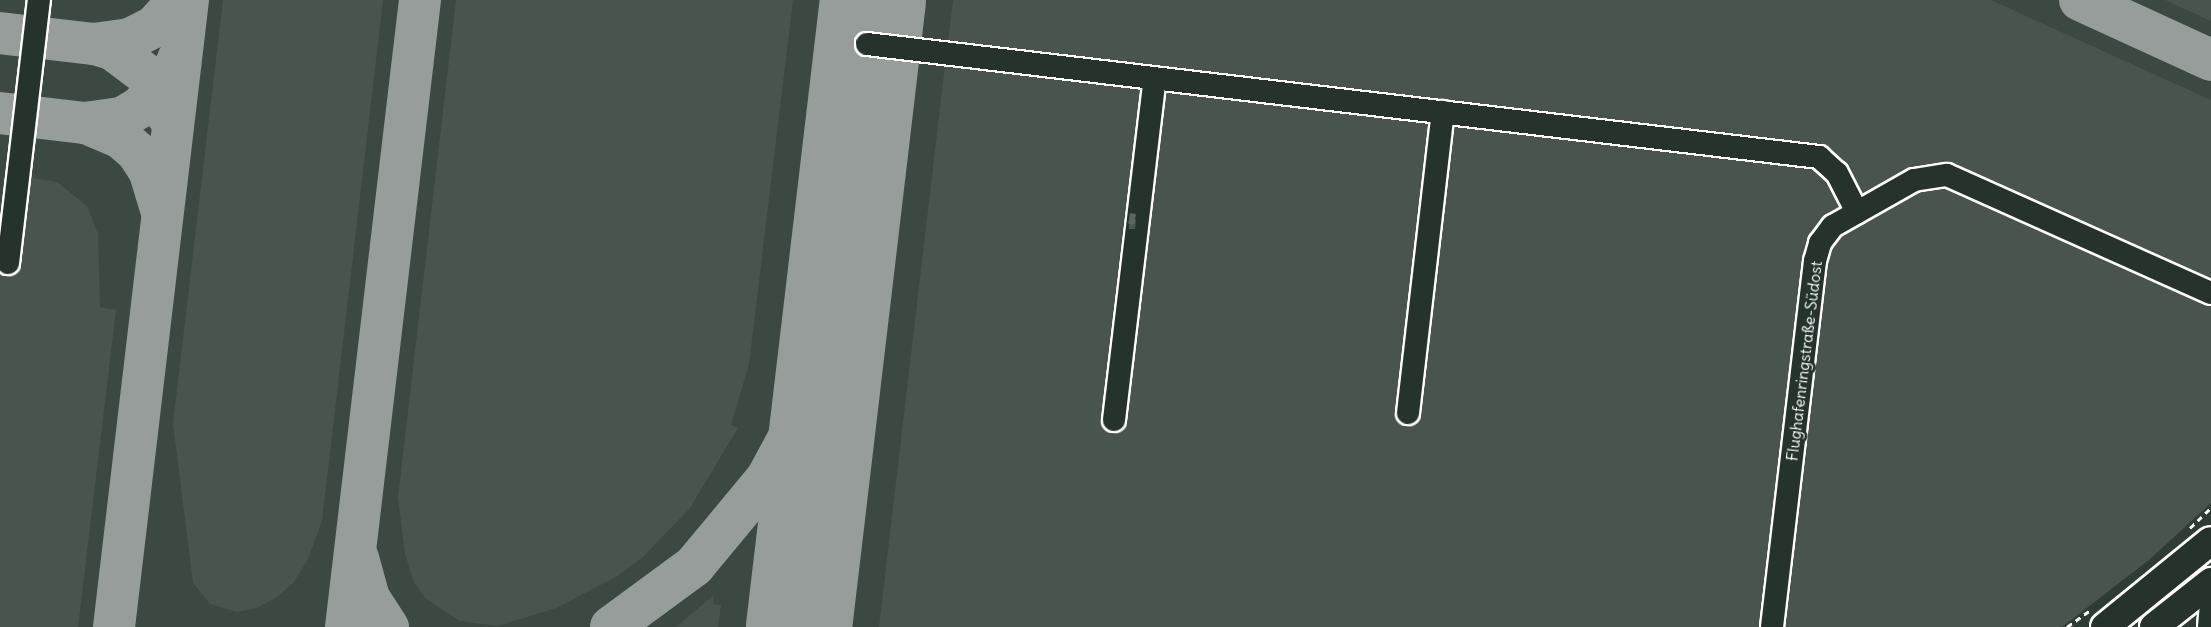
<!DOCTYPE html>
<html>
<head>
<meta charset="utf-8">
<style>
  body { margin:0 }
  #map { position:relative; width:2211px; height:627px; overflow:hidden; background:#2f3b35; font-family:Delius,sans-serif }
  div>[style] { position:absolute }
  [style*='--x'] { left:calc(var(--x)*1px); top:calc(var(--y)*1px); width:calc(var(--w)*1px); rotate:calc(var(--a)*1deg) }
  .built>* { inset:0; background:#3c4842 }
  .green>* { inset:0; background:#4a544f }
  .taxiway>* { height:42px; margin:-21px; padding:0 21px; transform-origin:21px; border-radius:21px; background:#979d9a }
  .runway>* { height:106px; margin:-53px; padding:0 53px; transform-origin:53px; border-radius:53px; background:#979d9a }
  .path>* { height:3px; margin-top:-1.5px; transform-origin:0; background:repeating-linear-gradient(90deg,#fff 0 6px,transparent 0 10.5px) }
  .roads { filter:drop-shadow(2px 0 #fff) drop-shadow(-2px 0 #fff) drop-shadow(0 2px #fff) drop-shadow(0 -2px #fff) }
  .minor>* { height:22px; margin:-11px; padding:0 11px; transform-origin:11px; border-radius:11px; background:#26332d }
  .major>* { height:28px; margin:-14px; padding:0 14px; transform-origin:14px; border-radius:14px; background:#26332d }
  .wall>* { inset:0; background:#4e5853 }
  .building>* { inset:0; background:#5b6661; transform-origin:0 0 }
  span { translate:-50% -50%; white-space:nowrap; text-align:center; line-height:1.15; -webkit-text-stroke:6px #26332d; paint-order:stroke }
  .street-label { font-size:16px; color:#fff }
</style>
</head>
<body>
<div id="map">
  <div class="built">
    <i style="clip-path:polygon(0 0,2211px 0,2211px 306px,1784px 627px,0 627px)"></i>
  </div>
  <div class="green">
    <i style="clip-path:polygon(223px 0,383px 0,322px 521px,308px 559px,294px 582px,277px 597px,257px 608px,237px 612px,210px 604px,193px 583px,173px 424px)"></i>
    <i style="clip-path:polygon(456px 0,793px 0,749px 364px,731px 425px,738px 428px,690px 508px,643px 557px,616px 577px,556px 608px,497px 626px,460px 621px,425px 598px,414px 582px,405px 554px,398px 497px)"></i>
    <i style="clip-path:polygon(953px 0,1991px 0,2211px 100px,2211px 287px,1968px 177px,1869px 199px,1853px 191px,1838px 164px,947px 49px)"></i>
    <i style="clip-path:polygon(2165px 0,2211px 0,2211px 21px)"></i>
    <i style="clip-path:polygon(946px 57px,1145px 84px,1136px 198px,1125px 209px,1100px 424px,1117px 426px,1163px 90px,1823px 164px,1845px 205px,1826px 226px,1767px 627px,879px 627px)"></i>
    <i style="clip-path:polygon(28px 177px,57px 182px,87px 206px,98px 234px,100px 307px,116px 310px,78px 627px,0 627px,0 267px)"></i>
    <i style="clip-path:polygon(1930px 180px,2211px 300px,2211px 503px,2149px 560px,2062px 627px,1777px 627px,1820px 261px,1837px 230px)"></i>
    <i style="clip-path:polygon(714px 595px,713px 604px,721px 605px,718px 627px,676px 627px)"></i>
  </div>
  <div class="taxiway">
    <i style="--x:2080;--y:0;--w:144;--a:24.6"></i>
    <i style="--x:0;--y:33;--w:95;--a:6.7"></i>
    <i style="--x:0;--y:113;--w:86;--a:6.7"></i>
    <i style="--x:167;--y:115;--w:25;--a:-106"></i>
    <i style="--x:160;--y:91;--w:19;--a:-129"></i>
    <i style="--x:148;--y:76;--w:45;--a:-143.1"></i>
    <i style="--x:112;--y:49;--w:19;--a:-164"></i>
    <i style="--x:94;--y:44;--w:36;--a:-8"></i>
    <i style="--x:130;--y:39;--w:27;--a:-27"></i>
    <i style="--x:154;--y:27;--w:36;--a:-48"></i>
    <i style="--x:161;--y:209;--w:39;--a:-107"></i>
    <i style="--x:150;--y:172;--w:24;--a:-123"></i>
    <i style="--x:137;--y:152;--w:21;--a:-139"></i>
    <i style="--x:121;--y:138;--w:39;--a:-157"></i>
    <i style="--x:85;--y:123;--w:37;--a:-8"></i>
    <i style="--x:122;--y:118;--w:21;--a:-31"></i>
    <i style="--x:140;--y:107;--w:44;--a:-45"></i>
    <i style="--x:171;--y:76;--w:21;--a:-67"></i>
    <i style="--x:358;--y:558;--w:41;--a:74.6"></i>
    <i style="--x:369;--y:598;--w:35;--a:57"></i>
    <i style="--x:114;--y:627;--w:631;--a:-83.27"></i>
    <i style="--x:346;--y:627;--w:631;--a:-83.27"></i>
    <i style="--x:611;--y:627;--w:103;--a:-36.3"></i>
    <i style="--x:694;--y:566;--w:114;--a:-50.3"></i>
    <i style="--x:767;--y:478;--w:81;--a:-61.8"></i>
    <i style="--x:805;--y:407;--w:107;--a:-72.6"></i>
  </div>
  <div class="runway">
    <i style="--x:799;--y:627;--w:631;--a:-83.27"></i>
  </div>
  <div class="path">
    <i style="--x:2190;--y:528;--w:29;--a:-44"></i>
    <i style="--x:2067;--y:627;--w:29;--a:-36"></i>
  </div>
  <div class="roads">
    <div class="minor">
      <i style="--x:867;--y:44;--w:959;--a:6.77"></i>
      <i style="--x:1819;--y:157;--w:24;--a:42"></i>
      <i style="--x:1837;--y:173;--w:44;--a:62.9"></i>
      <i style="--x:8;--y:263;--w:265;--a:-83.3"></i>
      <i style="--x:1408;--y:413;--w:303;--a:-83.4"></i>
      <i style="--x:1114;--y:420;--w:344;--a:-83.2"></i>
      <i style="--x:1772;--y:627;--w:369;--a:-83.3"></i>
      <i style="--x:1815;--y:261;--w:19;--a:-74"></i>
      <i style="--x:1820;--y:243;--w:21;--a:-53"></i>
      <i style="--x:1833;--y:226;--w:93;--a:-29.6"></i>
      <i style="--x:1914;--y:180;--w:33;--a:-9"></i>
      <i style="--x:1947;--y:175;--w:289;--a:24.1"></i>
      <i style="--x:2209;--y:627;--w:23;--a:-85"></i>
    </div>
    <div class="major">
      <i style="--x:2105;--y:627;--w:136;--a:-39.1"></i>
      <i style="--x:2154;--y:627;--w:73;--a:-38.3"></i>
    </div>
  </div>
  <div class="wall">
    <i style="clip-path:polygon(1136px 219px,1135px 229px,1129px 229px,1129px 224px)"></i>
  </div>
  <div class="building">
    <i style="left:1130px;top:213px;width:6px;height:11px;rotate:9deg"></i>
  </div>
  <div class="street-label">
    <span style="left:1804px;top:361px;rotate:-83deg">Flughafenringstraße-Südost</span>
  </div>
</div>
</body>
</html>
